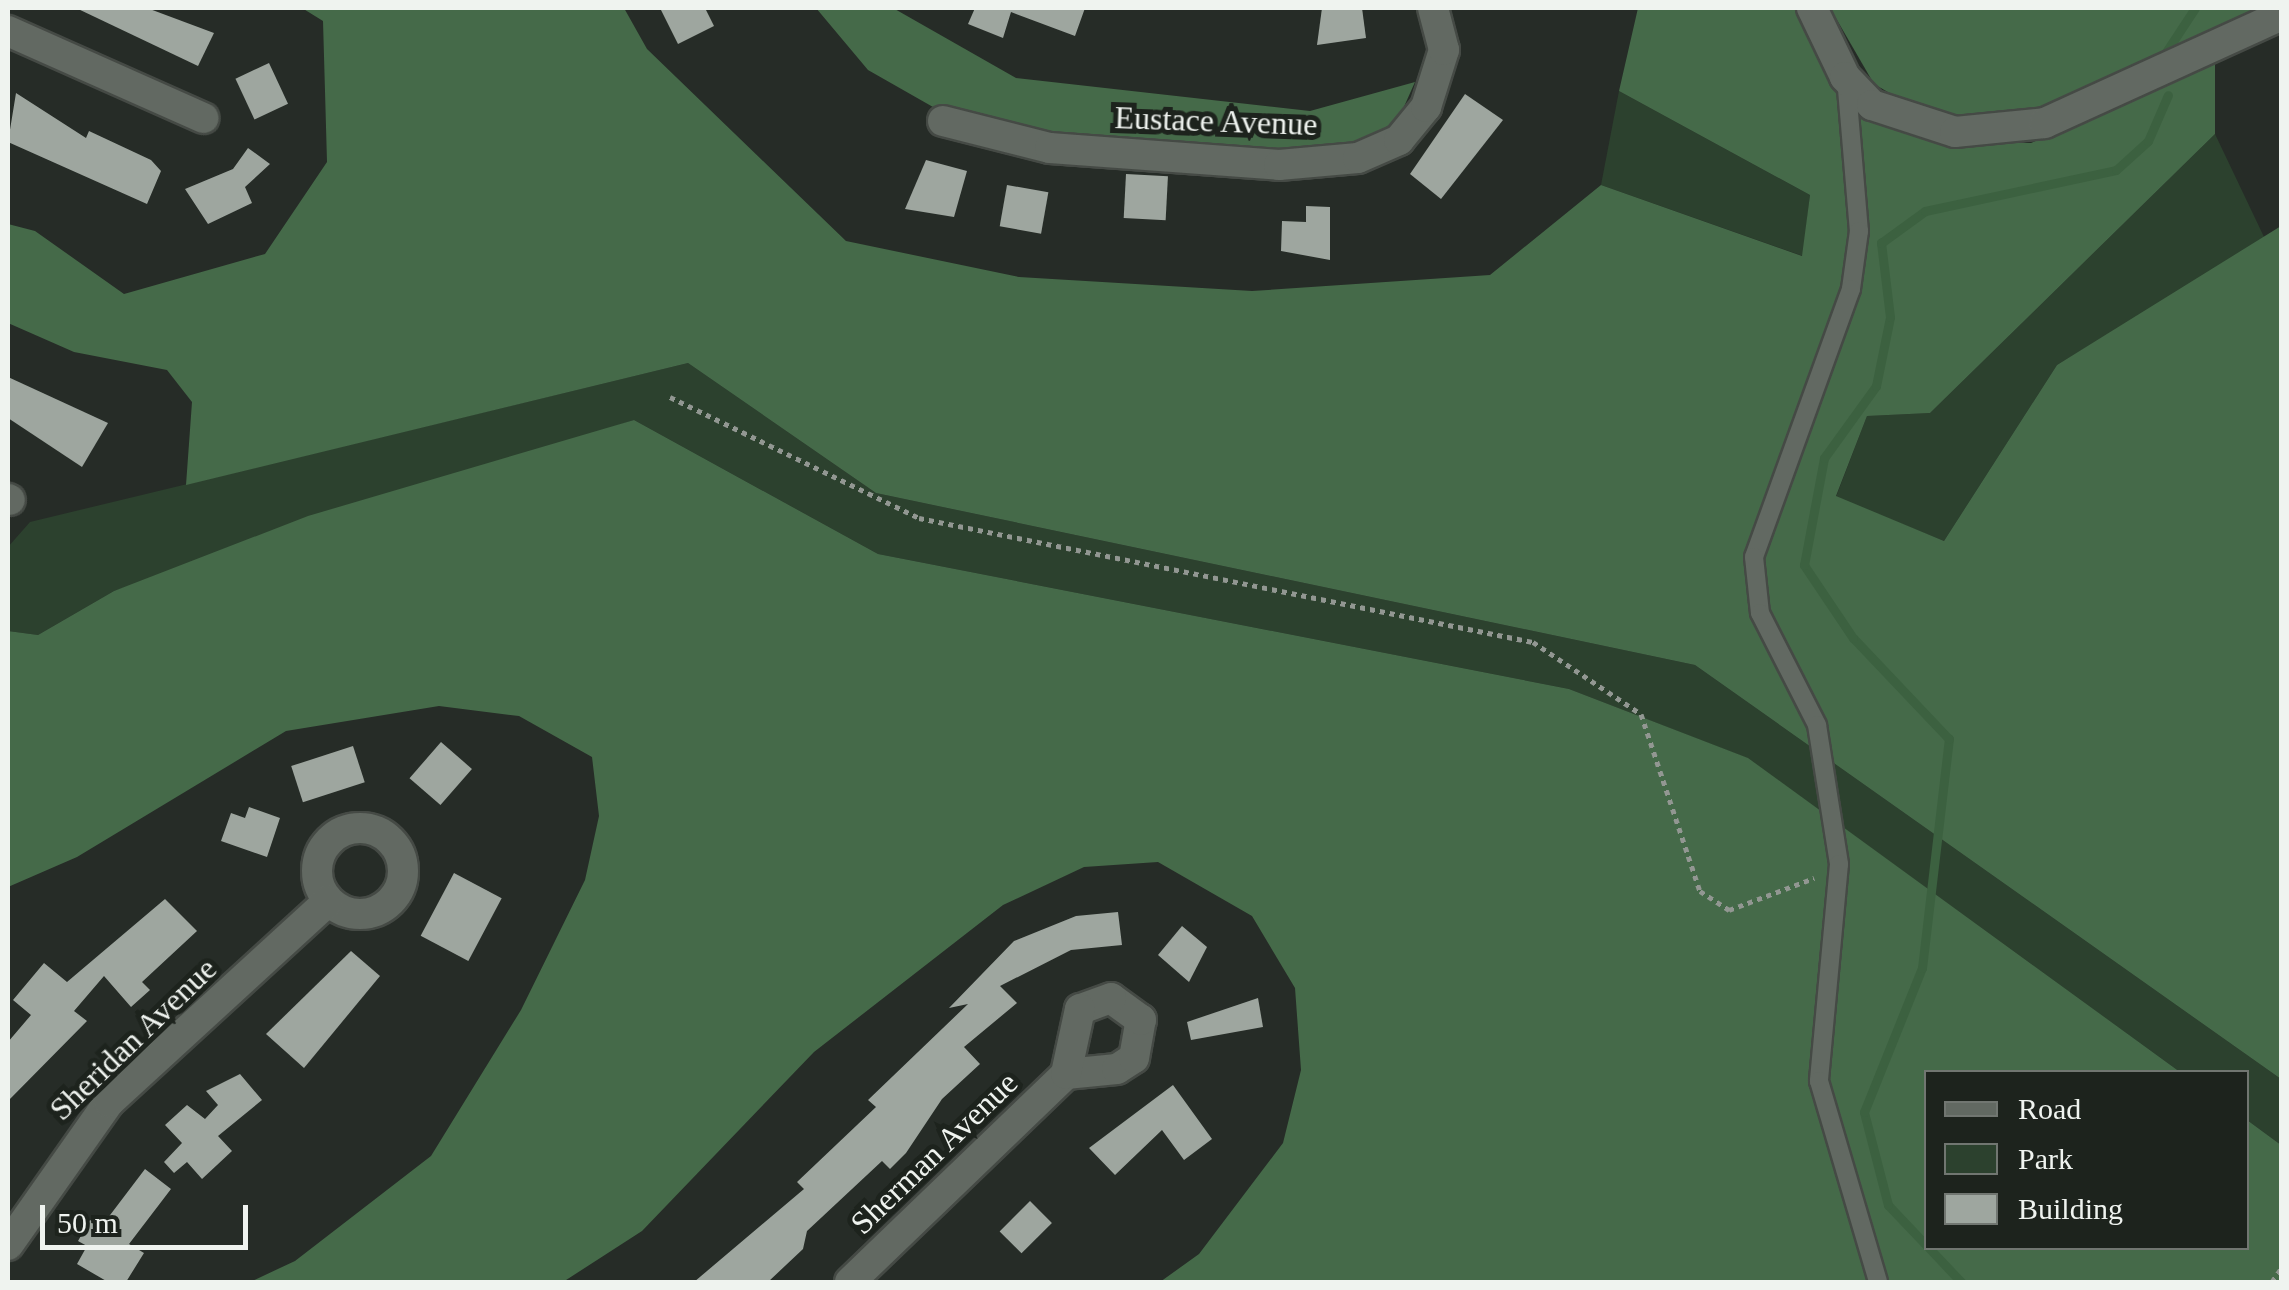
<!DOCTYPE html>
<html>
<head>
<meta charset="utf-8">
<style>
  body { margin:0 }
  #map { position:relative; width:2289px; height:1290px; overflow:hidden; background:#262c27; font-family:Georgia,serif }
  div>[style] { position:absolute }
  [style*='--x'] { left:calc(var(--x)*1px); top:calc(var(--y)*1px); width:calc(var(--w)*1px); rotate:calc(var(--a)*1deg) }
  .green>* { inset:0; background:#2c412e }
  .forest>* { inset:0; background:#456a49 }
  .stream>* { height:9px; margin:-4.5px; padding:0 4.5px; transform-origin:4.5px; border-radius:4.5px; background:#3c6140 }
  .building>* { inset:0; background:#9ea69f; transform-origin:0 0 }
  .path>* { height:5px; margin-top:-2.5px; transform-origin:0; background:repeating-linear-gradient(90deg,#929792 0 5px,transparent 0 10px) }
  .roads { filter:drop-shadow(2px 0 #454a45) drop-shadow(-2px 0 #454a45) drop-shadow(0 2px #454a45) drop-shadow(0 -2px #454a45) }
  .lane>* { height:18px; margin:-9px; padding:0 9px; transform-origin:9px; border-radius:9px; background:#626962 }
  .street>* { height:30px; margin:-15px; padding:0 15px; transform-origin:15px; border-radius:15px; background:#626962 }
  .street>.ring { margin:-15px; padding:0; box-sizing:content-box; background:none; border:30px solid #626962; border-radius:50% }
  span { translate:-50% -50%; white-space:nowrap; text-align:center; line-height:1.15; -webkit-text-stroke:10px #1d231d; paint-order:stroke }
  .street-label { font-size:32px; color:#eff3ef }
  .frame { position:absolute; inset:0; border:10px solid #eff3ef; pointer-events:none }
  .legend { position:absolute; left:1924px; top:1070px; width:325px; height:180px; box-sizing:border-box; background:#1d231d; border:2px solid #717671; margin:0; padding:12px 18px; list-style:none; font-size:30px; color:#eff3ef }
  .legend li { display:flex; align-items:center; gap:20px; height:50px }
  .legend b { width:50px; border:2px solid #717671 }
  .scale { position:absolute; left:40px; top:1205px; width:208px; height:45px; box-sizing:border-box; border:5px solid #eff3ef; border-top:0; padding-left:12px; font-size:30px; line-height:35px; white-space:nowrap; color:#eff3ef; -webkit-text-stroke:8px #1d231d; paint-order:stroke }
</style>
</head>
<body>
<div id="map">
  <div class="green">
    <i style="clip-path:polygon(1619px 91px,1810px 195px,1803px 256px,1601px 185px)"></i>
    <i style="clip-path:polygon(2215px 134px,2265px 239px,2057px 365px,1944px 541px,1836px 497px,1867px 416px,1930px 413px)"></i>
    <i style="clip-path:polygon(688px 363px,876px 493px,1695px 665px,2281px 1079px,2281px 1145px,2247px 1120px,2246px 1072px,2180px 1072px,1747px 758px,1569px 689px,878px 554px,634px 420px,114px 591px,38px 635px,8px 631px,8px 547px,30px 522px)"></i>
  </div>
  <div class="forest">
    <i style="clip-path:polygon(302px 8px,624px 8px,647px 49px,846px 241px,1019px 277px,1252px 291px,1490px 275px,1601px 185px,1802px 256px,1810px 195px,1619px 91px,1638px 8px,1802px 8px,1824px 65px,1931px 140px,2031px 143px,2215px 63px,2215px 134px,1930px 413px,1867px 416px,1836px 496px,1944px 541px,2057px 365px,2281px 226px,2281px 1079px,1695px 665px,876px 493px,688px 363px,186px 485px,192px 402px,167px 370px,74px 352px,8px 323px,8px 224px,35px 231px,124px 294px,265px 254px,327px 162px,323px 21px)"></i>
    <i style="clip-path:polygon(816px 8px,893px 8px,1016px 78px,1310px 111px,1415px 82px,1399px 118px,1365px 142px,1264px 153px,1024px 134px,933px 107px,868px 70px)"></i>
    <i style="clip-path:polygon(1830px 8px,2272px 8px,2087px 94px,1999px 118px,1929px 116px,1874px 84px)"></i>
    <i style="clip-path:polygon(634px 420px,878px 554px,1569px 689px,1748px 758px,2180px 1072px,1926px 1072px,1926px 1248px,2246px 1248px,2247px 1120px,2281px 1145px,2281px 1282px,1160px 1282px,1199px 1254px,1283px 1143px,1301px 1070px,1295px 988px,1252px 916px,1158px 862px,1084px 867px,1003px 905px,814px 1052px,642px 1231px,563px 1282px,250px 1282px,295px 1261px,431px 1156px,521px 1010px,585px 880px,599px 816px,592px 757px,519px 716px,439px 706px,286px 731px,77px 857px,8px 887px,8px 631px,38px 635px,114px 591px,308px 516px)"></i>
  </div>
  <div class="stream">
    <i style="--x:2164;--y:55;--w:56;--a:-56.6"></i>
    <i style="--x:1926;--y:1245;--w:55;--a:-133.5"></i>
    <i style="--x:1888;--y:1205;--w:96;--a:-104.5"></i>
    <i style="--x:1864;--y:1112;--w:155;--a:-68.1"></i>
    <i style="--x:1922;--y:968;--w:231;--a:-83.3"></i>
    <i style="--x:1949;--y:739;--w:139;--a:-133.5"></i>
    <i style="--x:1853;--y:638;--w:88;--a:-123.9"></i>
    <i style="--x:1804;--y:565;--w:109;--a:-79.4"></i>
    <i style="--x:1824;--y:458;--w:89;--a:-54.2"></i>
    <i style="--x:1876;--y:386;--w:70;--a:-78.5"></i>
    <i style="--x:1890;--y:317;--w:75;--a:-96.9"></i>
    <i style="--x:1881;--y:243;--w:54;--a:-36"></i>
    <i style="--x:1925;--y:211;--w:195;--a:-12.1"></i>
    <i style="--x:2116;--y:170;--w:43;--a:-42.2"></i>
    <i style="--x:2148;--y:141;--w:50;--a:-66.5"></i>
    <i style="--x:1929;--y:1248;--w:47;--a:46.7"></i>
  </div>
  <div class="building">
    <i style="clip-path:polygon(76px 8px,147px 8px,214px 33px,198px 66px)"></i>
    <i style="clip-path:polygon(660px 8px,705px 8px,714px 26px,678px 44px)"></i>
    <i style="clip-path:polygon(975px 8px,1085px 8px,1075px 36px,1011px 12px,1003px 38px,968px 24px)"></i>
    <i style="clip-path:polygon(1322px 8px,1362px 8px,1366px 38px,1317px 45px)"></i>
    <i style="left:269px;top:63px;width:45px;height:37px;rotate:65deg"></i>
    <i style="clip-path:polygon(16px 93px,86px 138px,89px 131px,151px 160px,161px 171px,147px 204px,8px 142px)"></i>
    <i style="clip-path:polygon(1465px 94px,1503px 120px,1441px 199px,1410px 174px)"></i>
    <i style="clip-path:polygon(248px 148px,270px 164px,245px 187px,252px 203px,208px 224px,185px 189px,233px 169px)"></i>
    <i style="clip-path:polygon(926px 160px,967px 171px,954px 217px,905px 209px)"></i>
    <i style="left:1126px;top:174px;width:42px;height:44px;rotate:3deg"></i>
    <i style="left:1007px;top:185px;width:42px;height:42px;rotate:10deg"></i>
    <i style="clip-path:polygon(1306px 206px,1330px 207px,1330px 260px,1281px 251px,1282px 221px,1306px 222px)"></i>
    <i style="clip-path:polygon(8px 377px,108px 423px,82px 467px,8px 418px)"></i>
    <i style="left:441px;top:742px;width:41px;height:48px;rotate:41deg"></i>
    <i style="left:353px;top:746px;width:38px;height:65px;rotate:72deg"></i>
    <i style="clip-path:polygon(249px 807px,280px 818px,267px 857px,221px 841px,231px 813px,245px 818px)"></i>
    <i style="left:454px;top:873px;width:54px;height:71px;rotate:28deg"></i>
    <i style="clip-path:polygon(165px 899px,197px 931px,142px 982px,150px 990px,131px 1007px,104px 976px,74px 1011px,87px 1021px,8px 1101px,8px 1042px,31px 1015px,13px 1000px,44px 963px,67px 982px)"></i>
    <i style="clip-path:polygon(1118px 912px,1122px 945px,1071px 950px,1000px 986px,1017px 1003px,964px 1047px,980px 1064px,942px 1099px,906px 1153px,890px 1169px,882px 1161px,807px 1231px,803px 1249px,768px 1282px,694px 1282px,804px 1189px,797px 1182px,876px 1107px,868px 1100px,968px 1004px,949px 1008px,1014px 941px,1076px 916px)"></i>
    <i style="clip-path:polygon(1182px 926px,1207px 947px,1189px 982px,1158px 955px)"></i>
    <i style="clip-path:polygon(351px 951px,380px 976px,304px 1068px,266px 1034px)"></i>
    <i style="clip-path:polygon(1258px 998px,1263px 1027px,1191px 1040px,1187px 1022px)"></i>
    <i style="clip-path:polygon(240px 1074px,262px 1100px,218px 1136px,232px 1151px,202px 1179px,187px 1162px,174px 1173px,164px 1162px,182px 1143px,165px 1125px,187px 1105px,205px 1119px,218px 1105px,206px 1091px)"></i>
    <i style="clip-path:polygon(1173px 1085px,1212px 1139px,1184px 1160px,1162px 1130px,1115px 1175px,1089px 1148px)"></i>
    <i style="clip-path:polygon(145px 1169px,171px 1189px,129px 1244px,144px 1253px,126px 1282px,108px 1282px,77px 1264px,87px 1246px,78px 1241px,90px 1220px,101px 1227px)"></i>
    <i style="left:1030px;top:1201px;width:31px;height:43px;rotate:45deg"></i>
  </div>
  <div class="path">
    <i style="--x:670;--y:397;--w:277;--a:25.9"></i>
    <i style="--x:919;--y:518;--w:626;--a:11.42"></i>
    <i style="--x:1533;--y:642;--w:130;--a:33.7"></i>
    <i style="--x:1641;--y:714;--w:187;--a:71.6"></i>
    <i style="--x:1700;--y:891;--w:35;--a:33"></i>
    <i style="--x:1729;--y:910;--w:91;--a:-20.6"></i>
    <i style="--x:2272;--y:1282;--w:18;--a:-56"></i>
  </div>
  <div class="roads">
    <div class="lane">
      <i style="--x:1846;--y:77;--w:155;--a:85.2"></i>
      <i style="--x:1859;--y:231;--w:59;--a:97.9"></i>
      <i style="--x:1851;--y:289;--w:285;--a:109.9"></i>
      <i style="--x:1754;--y:557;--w:56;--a:83.9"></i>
      <i style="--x:1760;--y:613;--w:126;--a:63"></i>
      <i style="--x:1817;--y:725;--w:141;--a:81"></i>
      <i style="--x:1839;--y:864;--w:218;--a:95.3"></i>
      <i style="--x:1819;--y:1081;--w:209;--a:73.6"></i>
    </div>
    <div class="street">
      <i style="--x:1812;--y:8;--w:76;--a:64.4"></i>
      <i style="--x:1845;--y:77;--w:39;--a:46"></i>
      <i style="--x:1872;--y:105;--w:87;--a:18"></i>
      <i style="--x:1955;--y:132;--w:90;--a:-5.7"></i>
      <i style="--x:2045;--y:123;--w:260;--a:-24.5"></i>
      <i style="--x:8;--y:31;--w:214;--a:24"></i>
      <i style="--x:943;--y:121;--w:110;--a:14.2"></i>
      <i style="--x:1050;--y:148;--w:230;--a:4.2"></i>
      <i style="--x:1279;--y:165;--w:79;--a:-5.1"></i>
      <i style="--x:1358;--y:158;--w:45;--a:-23.7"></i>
      <i style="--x:1399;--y:140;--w:43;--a:-50.7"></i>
      <i style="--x:1426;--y:107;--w:60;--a:-72.5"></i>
      <i style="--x:1444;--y:50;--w:43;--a:-104.7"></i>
      <i style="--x:8;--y:499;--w:2;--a:27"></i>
      <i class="ring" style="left:317px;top:828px;width:56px;height:56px"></i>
      <i style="--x:8;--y:1245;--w:175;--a:-54.8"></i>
      <i style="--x:109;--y:1102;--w:297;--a:-42.5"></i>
      <i style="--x:850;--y:1282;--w:300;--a:-43.9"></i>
      <i style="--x:1066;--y:1074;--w:51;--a:-5.6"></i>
      <i style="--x:1117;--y:1069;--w:20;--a:-33"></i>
      <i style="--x:1134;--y:1058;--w:39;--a:-80"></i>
      <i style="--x:1141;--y:1020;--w:37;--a:-144"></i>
      <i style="--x:1111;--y:998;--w:33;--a:160"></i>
      <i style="--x:1080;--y:1009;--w:66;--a:102.2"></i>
    </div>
  </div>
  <div class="street-label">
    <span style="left:1216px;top:121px;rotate:2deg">Eustace Avenue</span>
    <span style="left:133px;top:1039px;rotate:-44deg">Sheridan Avenue</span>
    <span style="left:934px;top:1153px;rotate:-44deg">Sherman Avenue</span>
  </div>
  <div class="frame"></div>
  <ul class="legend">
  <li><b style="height:12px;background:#626962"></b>Road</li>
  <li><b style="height:28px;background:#2c412e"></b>Park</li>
  <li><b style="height:28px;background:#9ea69f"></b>Building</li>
  </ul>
  <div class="scale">50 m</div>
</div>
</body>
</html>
